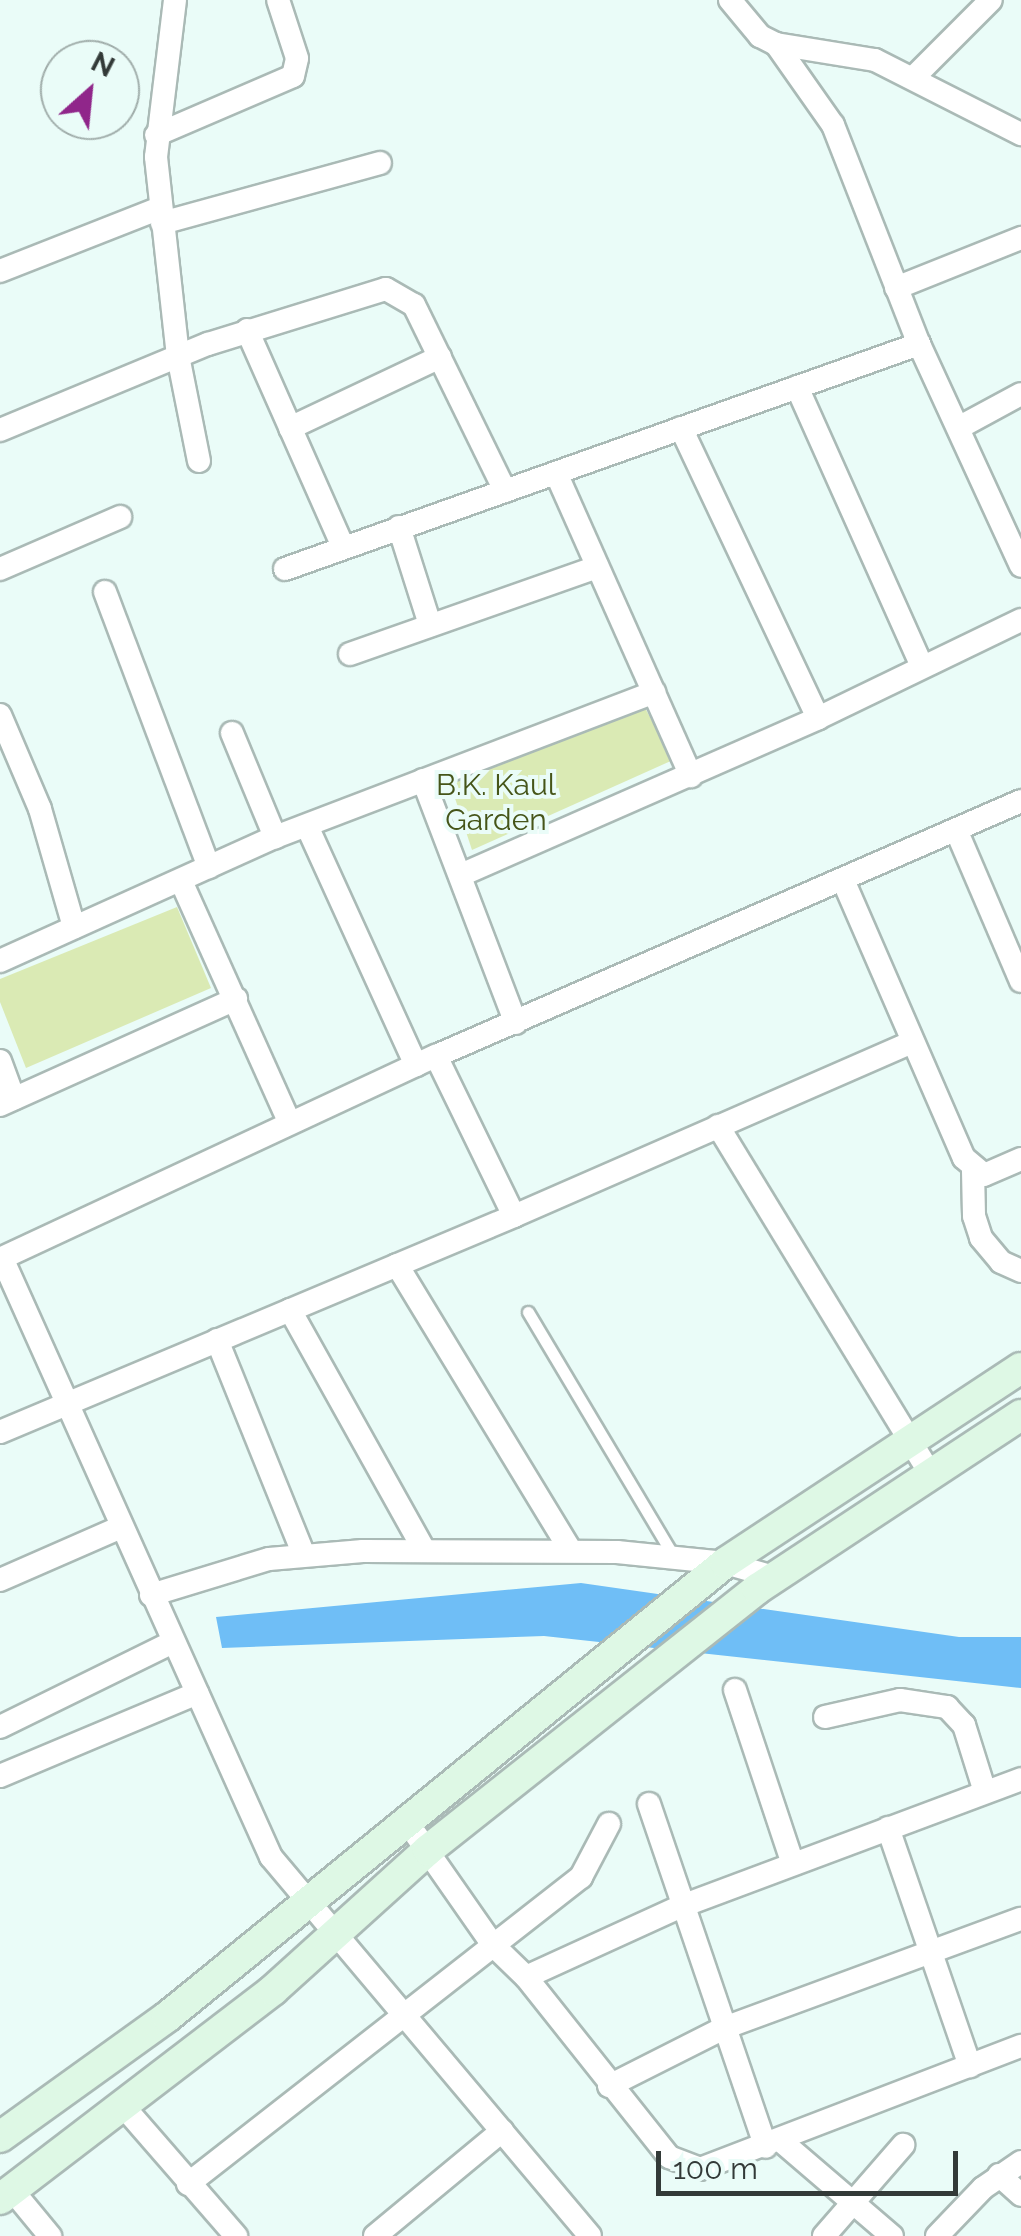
<!DOCTYPE html>
<html>
<head>
<meta charset="utf-8">
<style>
  body { margin:0 }
  #map { position:relative; width:1021px; height:2236px; overflow:hidden; background:#eafcf8; font-family:Raleway,sans-serif }
  div>[style] { position:absolute }
  [style*='--x'] { left:calc(var(--x)*1px); top:calc(var(--y)*1px); width:calc(var(--w)*1px); rotate:calc(var(--a)*1deg) }
  .green>* { inset:0; background:#daeab4 }
  .water>* { inset:0; background:#6fbef6 }
  .roads { filter:drop-shadow(2px 0 #aabab6) drop-shadow(-2px 0 #aabab6) drop-shadow(0 2px #aabab6) drop-shadow(0 -2px #aabab6) }
  .lane>* { height:11px; margin:-5.5px; padding:0 5.5px; transform-origin:5.5px; border-radius:5.5px; background:#fff }
  .street>* { height:22px; margin:-11px; padding:0 11px; transform-origin:11px; border-radius:11px; background:#fff }
  .secondary>* { height:30px; margin:-15px; padding:0 15px; transform-origin:15px; border-radius:15px; background:#def8e5 }
  span { translate:-50% -50%; white-space:nowrap; text-align:center; line-height:1.15; -webkit-text-stroke:8px #eafcf8; paint-order:stroke }
  .park-label { font-size:30px; color:#465519 }
  .north { position:absolute; left:40px; top:40px; width:100px; height:100px; box-sizing:border-box; background:#eafcf8; border:2px solid #a1aeab; border-radius:50%; rotate:27deg; font-size:28px; font-weight:700; line-height:40px; text-align:center; color:#333a38 }
  .north::after { content:''; display:block; margin:auto; width:35px; height:45px; background:#90268a; clip-path:polygon(50% 0,100% 100%,50% 72%,0 100%) }
  .scale { position:absolute; left:656px; top:2151px; width:302px; height:45px; box-sizing:border-box; border:5px solid #333a38; border-top:0; padding-left:12px; font-size:30px; line-height:35px; white-space:nowrap; color:#333a38; -webkit-text-stroke:8px #eafcf8; paint-order:stroke }
</style>
</head>
<body>
<div id="map">
  <div class="green">
    <i style="clip-path:polygon(644px 706px,673px 760px,472px 850px,450px 783px)"></i>
    <i style="clip-path:polygon(177px 907px,211px 988px,26px 1068px,0 1002px,0 979px)"></i>
  </div>
  <div class="water">
    <i style="clip-path:polygon(581px 1583px,959px 1637px,1021px 1637px,1021px 1688px,544px 1636px,222px 1648px,216px 1617px)"></i>
  </div>
  <div class="roads">
    <div class="lane">
      <i style="--x:528;--y:1312;--w:285;--a:59.2"></i>
    </div>
    <div class="street">
      <i style="--x:175;--y:0;--w:158;--a:96.9"></i>
      <i style="--x:156;--y:157;--w:200;--a:83.7"></i>
      <i style="--x:178;--y:356;--w:107;--a:78.7"></i>
      <i style="--x:730;--y:0;--w:47;--a:50.2"></i>
      <i style="--x:760;--y:36;--w:18;--a:27"></i>
      <i style="--x:776;--y:44;--w:100;--a:9.2"></i>
      <i style="--x:875;--y:60;--w:164;--a:26.9"></i>
      <i style="--x:776;--y:44;--w:99;--a:54.9"></i>
      <i style="--x:833;--y:125;--w:235;--a:68.6"></i>
      <i style="--x:919;--y:344;--w:244;--a:65.3"></i>
      <i style="--x:915;--y:76;--w:107;--a:-45"></i>
      <i style="--x:156;--y:135;--w:149;--a:-23.3"></i>
      <i style="--x:293;--y:76;--w:18;--a:-77"></i>
      <i style="--x:297;--y:58;--w:61;--a:-108.1"></i>
      <i style="--x:162;--y:223;--w:226;--a:-15.4"></i>
      <i style="--x:0;--y:271;--w:172;--a:-21.5"></i>
      <i style="--x:896;--y:288;--w:135;--a:-21.8"></i>
      <i style="--x:247;--y:330;--w:237;--a:66.1"></i>
      <i style="--x:797;--y:387;--w:306;--a:65.9"></i>
      <i style="--x:960;--y:427;--w:69;--a:-28.4"></i>
      <i style="--x:290;--y:428;--w:166;--a:-25.3"></i>
      <i style="--x:681;--y:428;--w:321;--a:64.7"></i>
      <i style="--x:0;--y:430;--w:225;--a:-22.5"></i>
      <i style="--x:208;--y:344;--w:186;--a:-17.2"></i>
      <i style="--x:386;--y:289;--w:32;--a:30"></i>
      <i style="--x:414;--y:305;--w:207;--a:63.9"></i>
      <i style="--x:556;--y:473;--w:332;--a:66"></i>
      <i style="--x:399;--y:527;--w:103;--a:72.4"></i>
      <i style="--x:0;--y:569;--w:131;--a:-23.4"></i>
      <i style="--x:285;--y:569;--w:673;--a:-19.54"></i>
      <i style="--x:105;--y:592;--w:294;--a:69.3"></i>
      <i style="--x:350;--y:654;--w:262;--a:-19.4"></i>
      <i style="--x:0;--y:715;--w:102;--a:66.9"></i>
      <i style="--x:40;--y:809;--w:123;--a:73.9"></i>
      <i style="--x:232;--y:733;--w:113;--a:67.5"></i>
      <i style="--x:423;--y:780;--w:260;--a:69.1"></i>
      <i style="--x:307;--y:826;--w:263;--a:65.5"></i>
      <i style="--x:957;--y:832;--w:162;--a:66.8"></i>
      <i style="--x:461;--y:875;--w:390;--a:-23.7"></i>
      <i style="--x:818;--y:718;--w:225;--a:-25.8"></i>
      <i style="--x:843;--y:880;--w:303;--a:66.5"></i>
      <i style="--x:964;--y:1158;--w:26;--a:40"></i>
      <i style="--x:984;--y:1175;--w:40;--a:-23.4"></i>
      <i style="--x:181;--y:881;--w:265;--a:65.8"></i>
      <i style="--x:0;--y:961;--w:302;--a:-24.3"></i>
      <i style="--x:275;--y:837;--w:406;--a:-20.9"></i>
      <i style="--x:436;--y:1056;--w:178;--a:64"></i>
      <i style="--x:514;--y:1216;--w:434;--a:-23.6"></i>
      <i style="--x:0;--y:1061;--w:40;--a:69.8"></i>
      <i style="--x:0;--y:1105;--w:259;--a:-24.2"></i>
      <i style="--x:718;--y:1126;--w:410;--a:58.6"></i>
      <i style="--x:973;--y:1171;--w:45;--a:88.7"></i>
      <i style="--x:974;--y:1216;--w:23;--a:72"></i>
      <i style="--x:981;--y:1238;--w:31;--a:50"></i>
      <i style="--x:1001;--y:1262;--w:22;--a:24"></i>
      <i style="--x:2;--y:1258;--w:657;--a:65.82"></i>
      <i style="--x:271;--y:1857;--w:495;--a:49.9"></i>
      <i style="--x:0;--y:1259;--w:481;--a:-25"></i>
      <i style="--x:436;--y:1056;--w:638;--a:-23.55"></i>
      <i style="--x:397;--y:1265;--w:333;--a:58.7"></i>
      <i style="--x:290;--y:1310;--w:275;--a:60.8"></i>
      <i style="--x:217;--y:1340;--w:232;--a:68"></i>
      <i style="--x:0;--y:1432;--w:558;--a:-22.79"></i>
      <i style="--x:0;--y:1580;--w:130;--a:-23.6"></i>
      <i style="--x:151;--y:1595;--w:123;--a:-17"></i>
      <i style="--x:269;--y:1559;--w:94;--a:-4.9"></i>
      <i style="--x:363;--y:1551;--w:254;--a:0.2"></i>
      <i style="--x:617;--y:1552;--w:109;--a:5.8"></i>
      <i style="--x:725;--y:1563;--w:51;--a:15.9"></i>
      <i style="--x:735;--y:1690;--w:183;--a:71.6"></i>
      <i style="--x:825;--y:1717;--w:77;--a:-12.8"></i>
      <i style="--x:900;--y:1700;--w:48;--a:8.5"></i>
      <i style="--x:947;--y:1707;--w:25;--a:47"></i>
      <i style="--x:964;--y:1725;--w:70;--a:72.6"></i>
      <i style="--x:0;--y:1727;--w:193;--a:-26.2"></i>
      <i style="--x:0;--y:1776;--w:214;--a:-22.8"></i>
      <i style="--x:649;--y:1804;--w:362;--a:71.2"></i>
      <i style="--x:405;--y:1819;--w:154;--a:55.1"></i>
      <i style="--x:493;--y:1945;--w:46;--a:44.1"></i>
      <i style="--x:526;--y:1977;--w:171;--a:-24.5"></i>
      <i style="--x:682;--y:1906;--w:362;--a:-20.5"></i>
      <i style="--x:888;--y:1828;--w:252;--a:71"></i>
      <i style="--x:526;--y:1977;--w:230;--a:51.5"></i>
      <i style="--x:669;--y:2157;--w:33;--a:21"></i>
      <i style="--x:700;--y:2169;--w:344;--a:-21"></i>
      <i style="--x:609;--y:2086;--w:129;--a:-26.8"></i>
      <i style="--x:724;--y:2028;--w:316;--a:-20.2"></i>
      <i style="--x:124;--y:2107;--w:171;--a:49"></i>
      <i style="--x:781;--y:2141;--w:146;--a:40.6"></i>
      <i style="--x:999;--y:2175;--w:30;--a:42"></i>
      <i style="--x:188;--y:2184;--w:499;--a:-38"></i>
      <i style="--x:581;--y:1877;--w:60;--a:-62.2"></i>
      <i style="--x:12;--y:2190;--w:60;--a:50.4"></i>
      <i style="--x:375;--y:2236;--w:165;--a:-39.6"></i>
      <i style="--x:824;--y:2236;--w:121;--a:-49"></i>
      <i style="--x:937;--y:2236;--w:66;--a:-46.2"></i>
      <i style="--x:983;--y:2188;--w:46;--a:-34.4"></i>
    </div>
    <div class="secondary">
      <i style="--x:0;--y:2137;--w:206;--a:-35.7"></i>
      <i style="--x:167;--y:2017;--w:719;--a:-39.13"></i>
      <i style="--x:725;--y:1563;--w:354;--a:-33.4"></i>
      <i style="--x:0;--y:2199;--w:344;--a:-37.4"></i>
      <i style="--x:273;--y:1990;--w:209;--a:-42.1"></i>
      <i style="--x:428;--y:1850;--w:420;--a:-38.4"></i>
      <i style="--x:757;--y:1589;--w:316;--a:-33.4"></i>
    </div>
  </div>
  <div class="park-label">
    <span style="left:496px;top:802px">B.K. Kaul<br>Garden</span>
  </div>
  <div class="north">N</div>
  <div class="scale">100 m</div>
</div>
</body>
</html>
